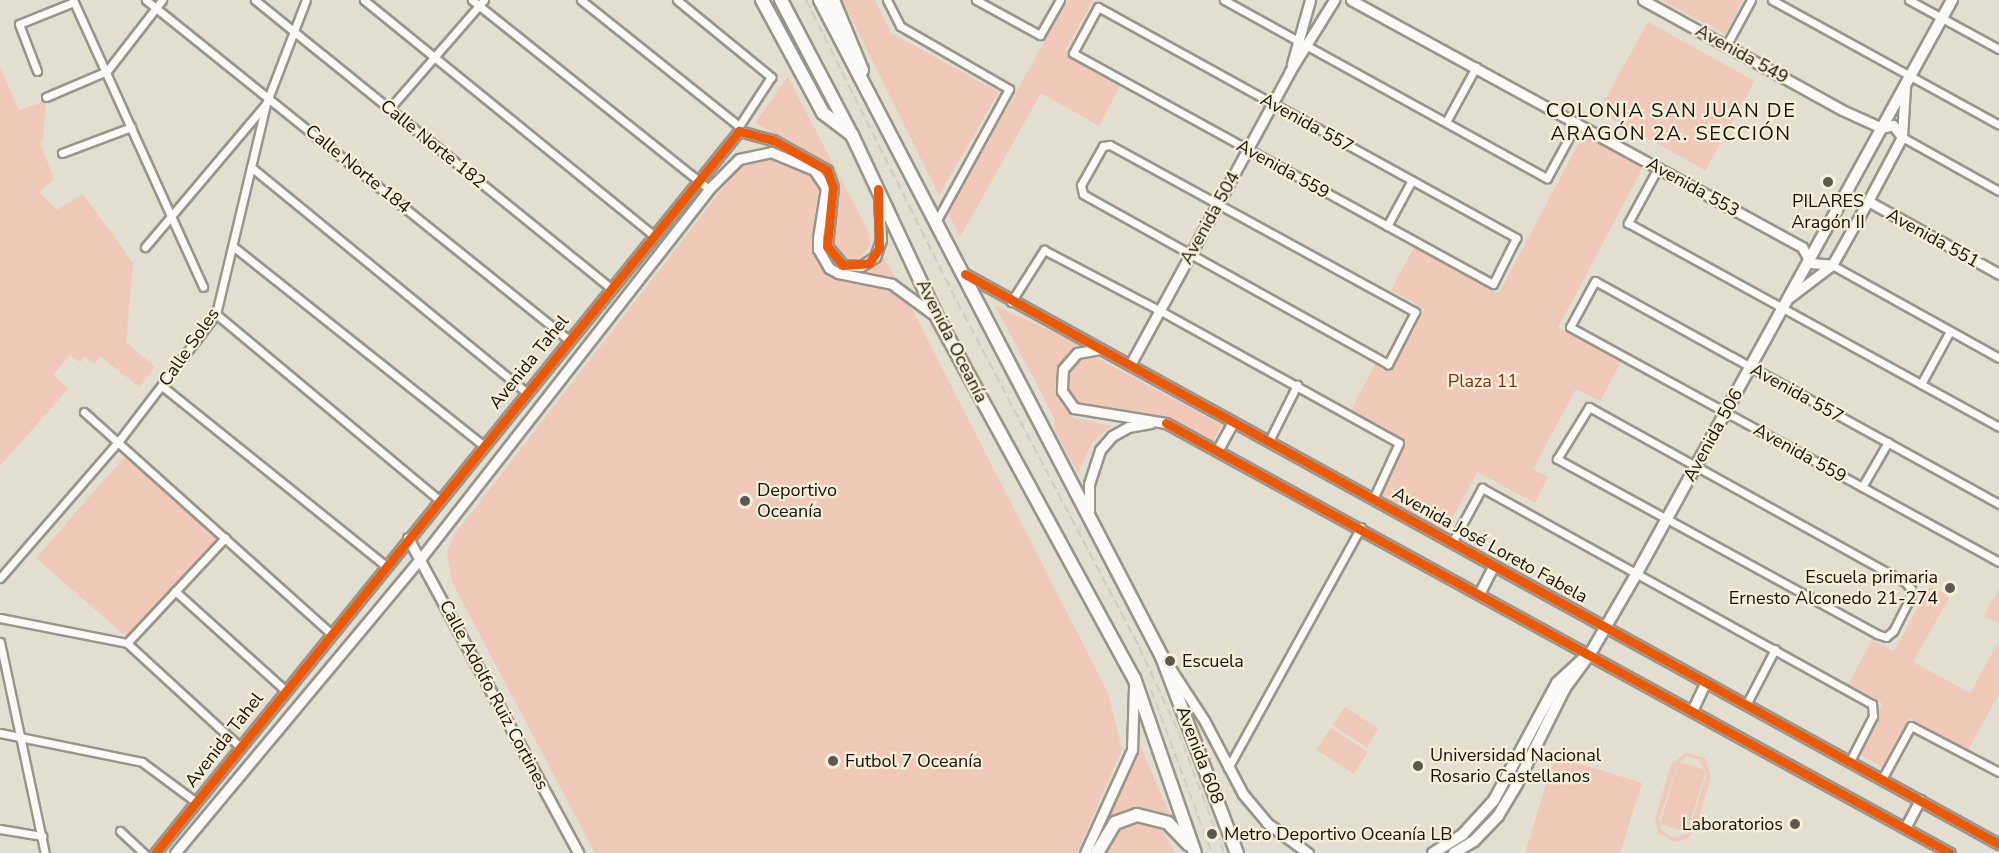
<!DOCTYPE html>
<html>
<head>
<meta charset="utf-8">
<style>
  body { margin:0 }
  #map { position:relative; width:1999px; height:853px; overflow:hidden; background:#e2ded1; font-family:"Nunito Sans",sans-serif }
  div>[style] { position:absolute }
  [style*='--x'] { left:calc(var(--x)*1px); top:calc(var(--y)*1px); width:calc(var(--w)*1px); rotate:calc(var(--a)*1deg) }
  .green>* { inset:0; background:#f0c9b8; transform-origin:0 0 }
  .roads { filter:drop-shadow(2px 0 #98958b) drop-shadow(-2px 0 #98958b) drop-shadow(0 2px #98958b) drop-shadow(0 -2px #98958b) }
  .street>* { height:7px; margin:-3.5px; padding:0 3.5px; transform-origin:3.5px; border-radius:3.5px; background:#fbfaf8 }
  .secondary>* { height:9px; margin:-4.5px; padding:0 4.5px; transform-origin:4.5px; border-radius:4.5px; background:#fbfaf8 }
  .primary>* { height:10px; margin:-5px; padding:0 5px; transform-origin:5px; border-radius:5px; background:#fbfaf8 }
  .highway>* { height:12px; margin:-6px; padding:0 6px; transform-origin:6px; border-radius:6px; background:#fbfaf8 }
  .rail>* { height:2px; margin-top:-1px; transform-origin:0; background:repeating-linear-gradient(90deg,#cdccc8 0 9px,transparent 0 13.5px) }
  .cycleway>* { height:9px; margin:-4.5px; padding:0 4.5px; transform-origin:4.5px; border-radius:4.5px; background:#e8590c }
  .dots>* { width:16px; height:16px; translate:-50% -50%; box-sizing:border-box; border:3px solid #f6efd8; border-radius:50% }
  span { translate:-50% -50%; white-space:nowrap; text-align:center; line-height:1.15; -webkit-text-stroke:4.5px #f6efd8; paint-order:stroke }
  .street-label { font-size:18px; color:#14120a }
  .poi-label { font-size:18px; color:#14120a }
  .left { translate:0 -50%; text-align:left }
  .right { translate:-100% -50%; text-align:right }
  .park-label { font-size:18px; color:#862e12 }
  .neighbourhood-label { font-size:20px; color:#14120a; letter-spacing:1.5px }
</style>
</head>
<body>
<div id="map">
  <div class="green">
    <i style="clip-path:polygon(842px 0,875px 0,891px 33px,999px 92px,939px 195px)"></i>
    <i style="clip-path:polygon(1068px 0,1093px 0,1065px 51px,1121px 84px,1099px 126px,1041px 93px,960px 237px,948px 213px)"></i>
    <i style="clip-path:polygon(1661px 0,1743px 0,1725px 34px)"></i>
    <i style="left:1648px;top:22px;width:122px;height:102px;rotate:29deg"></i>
    <i style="clip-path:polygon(0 68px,19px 110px,46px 101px,43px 138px,40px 143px,54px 179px,39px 192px,57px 210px,83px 194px,133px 263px,126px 342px,155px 367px,139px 387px,101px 357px,94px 363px,85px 357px,80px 362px,70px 355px,53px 375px,68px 389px,0 466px)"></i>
    <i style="clip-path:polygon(788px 77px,869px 233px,870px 246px,857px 260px,839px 257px,829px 241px,838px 184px,827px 163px,755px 123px)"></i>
    <i style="clip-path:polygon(1585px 131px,1645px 163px,1558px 328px,1621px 362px,1600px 401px,1576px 389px,1533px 469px,1548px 477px,1535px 503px,1477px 472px,1445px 532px,1378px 496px,1407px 441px,1351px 410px,1377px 361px,1393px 369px,1425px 309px,1391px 290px,1414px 247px,1499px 293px)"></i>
    <i style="clip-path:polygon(762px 157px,812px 174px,818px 182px,821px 191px,814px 241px,818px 261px,833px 278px,886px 286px,909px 303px,1108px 693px,1122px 749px,1077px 853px,595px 853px,452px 582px,447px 552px,455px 534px,740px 166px)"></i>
    <i style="clip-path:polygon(880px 251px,898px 283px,851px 273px,861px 270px)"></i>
    <i style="clip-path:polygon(995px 306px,1081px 344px,1060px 365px,1055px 388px,1057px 399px,1072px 417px,1112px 426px,1093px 441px,1078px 473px,1055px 431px,1054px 418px,1041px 392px)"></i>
    <i style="clip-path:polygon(1097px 358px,1222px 425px,1213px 441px,1167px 418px,1076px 403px,1067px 389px,1068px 372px,1080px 360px)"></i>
    <i style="left:124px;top:457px;width:128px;height:134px;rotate:41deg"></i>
    <i style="clip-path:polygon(1930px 586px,1950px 596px,1913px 662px,1970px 693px,1999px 641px,1999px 694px,1968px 750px,1909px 718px,1882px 767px,1857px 753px,1883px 704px,1848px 685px,1872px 640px,1894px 651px)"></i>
    <i style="clip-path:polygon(1999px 589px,1999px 624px,1984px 616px)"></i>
    <i style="left:1345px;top:707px;width:40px;height:22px;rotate:33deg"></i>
    <i style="left:1331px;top:728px;width:44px;height:26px;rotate:33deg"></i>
    <i style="clip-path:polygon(1139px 743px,1172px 819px,1145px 810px,1126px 812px,1112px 820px,1098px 838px)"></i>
    <i style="clip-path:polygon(evenodd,1686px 753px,1705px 758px,1711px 777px,1695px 830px,1688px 838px,1674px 842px,1658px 832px,1655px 818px,1671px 765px,1686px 753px,1687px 757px,1698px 759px,1706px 770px,1679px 762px,1687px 757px,1686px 753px,1679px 762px,1660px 824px,1687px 832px,1706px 771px,1706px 776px,1690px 828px,1686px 834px,1675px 838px,1664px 833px,1660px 826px,1659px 819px,1679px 762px)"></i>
    <i style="clip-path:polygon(1555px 756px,1642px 783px,1620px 853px,1525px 853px)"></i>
    <i style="clip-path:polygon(1146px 821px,1164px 832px,1175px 853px,1104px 853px,1111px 838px,1126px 824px)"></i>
  </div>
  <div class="roads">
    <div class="street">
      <i style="--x:73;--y:0;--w:315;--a:65.6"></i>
      <i style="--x:146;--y:0;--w:543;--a:38.79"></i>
      <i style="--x:255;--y:0;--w:458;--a:39"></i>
      <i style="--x:364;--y:0;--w:372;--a:39.1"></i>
      <i style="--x:472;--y:0;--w:303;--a:38.6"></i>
      <i style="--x:581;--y:0;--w:202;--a:38.6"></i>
      <i style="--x:677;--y:0;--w:122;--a:39.3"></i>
      <i style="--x:771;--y:77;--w:59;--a:123.1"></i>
      <i style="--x:887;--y:0;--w:29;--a:63"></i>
      <i style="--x:900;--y:26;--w:126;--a:30"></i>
      <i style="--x:1009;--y:89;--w:149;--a:118.8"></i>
      <i style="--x:976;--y:0;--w:73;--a:28.7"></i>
      <i style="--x:1040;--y:35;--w:40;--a:-60.3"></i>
      <i style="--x:1224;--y:0;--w:369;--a:28.9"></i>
      <i style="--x:1547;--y:178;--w:63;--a:-61.4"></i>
      <i style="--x:1772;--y:0;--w:259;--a:28.8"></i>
      <i style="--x:1909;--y:0;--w:102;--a:28.6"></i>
      <i style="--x:1098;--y:7;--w:478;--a:28.9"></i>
      <i style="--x:1516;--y:238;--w:51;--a:116.6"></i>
      <i style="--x:1493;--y:284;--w:479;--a:-151.2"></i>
      <i style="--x:1073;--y:53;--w:52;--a:-61.5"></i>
      <i style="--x:1726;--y:46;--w:52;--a:-61.5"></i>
      <i style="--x:37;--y:71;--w:50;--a:-111"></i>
      <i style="--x:19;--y:24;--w:59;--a:-21.8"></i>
      <i style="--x:46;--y:97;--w:66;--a:-23.1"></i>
      <i style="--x:107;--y:71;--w:90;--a:-52.2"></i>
      <i style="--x:390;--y:108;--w:143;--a:-49"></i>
      <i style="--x:1446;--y:122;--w:63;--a:-61.4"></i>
      <i style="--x:1902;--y:137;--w:111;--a:29.1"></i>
      <i style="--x:1110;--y:145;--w:348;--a:28.7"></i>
      <i style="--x:1415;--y:312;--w:59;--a:117.4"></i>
      <i style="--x:1388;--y:364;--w:349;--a:-150.9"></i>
      <i style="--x:1083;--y:194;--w:9;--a:-103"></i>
      <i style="--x:1081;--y:185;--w:45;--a:-60.6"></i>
      <i style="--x:1103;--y:146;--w:7;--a:-8"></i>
      <i style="--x:62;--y:153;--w:74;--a:-20.6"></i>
      <i style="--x:251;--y:167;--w:355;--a:39.3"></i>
      <i style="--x:1658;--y:168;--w:63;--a:118.6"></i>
      <i style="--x:1628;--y:223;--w:423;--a:28.8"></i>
      <i style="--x:1387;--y:226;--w:52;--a:-61.5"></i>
      <i style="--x:145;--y:247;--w:185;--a:-49.8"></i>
      <i style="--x:234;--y:247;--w:318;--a:38.5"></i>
      <i style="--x:1832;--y:265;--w:191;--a:29.1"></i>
      <i style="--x:1011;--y:302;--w:62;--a:-57.6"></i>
      <i style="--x:1044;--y:250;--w:130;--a:27.6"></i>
      <i style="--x:1159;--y:310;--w:274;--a:29"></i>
      <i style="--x:1399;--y:443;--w:62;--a:114.9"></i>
      <i style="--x:216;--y:314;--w:290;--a:39.8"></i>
      <i style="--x:1921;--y:384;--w:60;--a:-61.3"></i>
      <i style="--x:162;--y:386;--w:287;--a:38.8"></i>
      <i style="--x:1589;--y:407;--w:363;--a:29"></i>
      <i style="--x:1906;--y:583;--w:8;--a:50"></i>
      <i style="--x:1911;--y:589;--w:9;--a:96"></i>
      <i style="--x:1910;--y:598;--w:37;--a:117"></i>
      <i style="--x:1893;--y:631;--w:9;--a:139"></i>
      <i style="--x:1886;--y:637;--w:9;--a:-162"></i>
      <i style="--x:1877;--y:634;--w:365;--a:-151.3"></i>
      <i style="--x:1557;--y:459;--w:61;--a:-58.4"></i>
      <i style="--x:84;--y:412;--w:332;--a:41.9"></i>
      <i style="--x:1269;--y:441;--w:63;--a:-63.4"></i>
      <i style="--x:1862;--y:487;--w:52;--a:-60"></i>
      <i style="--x:1999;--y:504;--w:461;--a:-151.1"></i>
      <i style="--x:1595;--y:281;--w:52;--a:118.5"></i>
      <i style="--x:1570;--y:327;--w:489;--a:28.7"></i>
      <i style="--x:1452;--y:543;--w:63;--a:-61.4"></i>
      <i style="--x:1482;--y:488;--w:446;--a:29"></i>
      <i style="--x:1872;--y:704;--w:12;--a:85"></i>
      <i style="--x:1873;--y:716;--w:51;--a:117.1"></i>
      <i style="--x:0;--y:578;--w:180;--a:-49.1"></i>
      <i style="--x:118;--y:442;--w:161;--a:-52.6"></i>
      <i style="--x:216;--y:314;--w:216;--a:-76.6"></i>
      <i style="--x:266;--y:104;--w:111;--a:-69"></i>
      <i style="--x:175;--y:591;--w:148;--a:42"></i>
      <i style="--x:0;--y:618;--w:129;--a:11.1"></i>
      <i style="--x:127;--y:643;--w:152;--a:42.6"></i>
      <i style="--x:0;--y:642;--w:216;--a:78"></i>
      <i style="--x:127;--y:643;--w:144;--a:-47"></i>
      <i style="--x:1746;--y:705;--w:63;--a:-62.6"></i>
      <i style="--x:0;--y:733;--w:145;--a:11.5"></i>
      <i style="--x:142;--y:762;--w:67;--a:36.5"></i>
      <i style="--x:1228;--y:768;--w:275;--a:-61.1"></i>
      <i style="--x:1882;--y:779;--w:60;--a:-61.3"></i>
      <i style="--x:1911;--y:726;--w:99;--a:27.6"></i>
      <i style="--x:0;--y:829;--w:43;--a:9.5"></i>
      <i style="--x:120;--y:831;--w:33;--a:43"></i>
    </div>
    <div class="secondary">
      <i style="--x:1351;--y:0;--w:514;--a:28.71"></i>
      <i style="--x:1802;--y:247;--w:18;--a:61"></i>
      <i style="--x:1811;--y:263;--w:21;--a:5"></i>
      <i style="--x:1643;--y:0;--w:227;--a:28.9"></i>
      <i style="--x:1842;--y:110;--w:44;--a:24.2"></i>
      <i style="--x:1882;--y:128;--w:11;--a:-15"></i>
      <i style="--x:1893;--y:125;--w:15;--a:53"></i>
      <i style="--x:1292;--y:64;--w:66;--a:-74.3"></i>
      <i style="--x:1868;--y:201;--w:150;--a:29.1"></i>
      <i style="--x:965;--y:274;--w:1181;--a:28.87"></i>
      <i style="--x:1790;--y:297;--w:53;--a:-37.3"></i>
      <i style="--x:1832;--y:265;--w:73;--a:-60.6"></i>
      <i style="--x:1868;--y:201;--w:72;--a:-62"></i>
      <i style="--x:1902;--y:137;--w:51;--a:-86.6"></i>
      <i style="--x:1100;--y:349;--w:23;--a:170"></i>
      <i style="--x:1077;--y:353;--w:21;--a:131"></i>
      <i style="--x:1063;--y:369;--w:22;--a:93"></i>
      <i style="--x:1062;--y:391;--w:21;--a:55"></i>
      <i style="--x:1074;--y:408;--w:93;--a:9.3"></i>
      <i style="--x:1166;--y:423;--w:894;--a:28.74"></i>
      <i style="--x:1130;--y:365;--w:335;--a:-61.4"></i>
      <i style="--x:1290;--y:71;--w:84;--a:-58.2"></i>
      <i style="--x:1217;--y:451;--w:33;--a:-61"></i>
      <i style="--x:1089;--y:515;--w:31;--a:-90"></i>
      <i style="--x:1089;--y:484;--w:36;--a:-72"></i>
      <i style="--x:1100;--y:450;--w:18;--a:-49"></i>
      <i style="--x:1112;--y:436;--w:18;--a:-29"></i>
      <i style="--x:1128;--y:427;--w:23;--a:-10"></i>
      <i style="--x:408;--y:538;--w:358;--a:61.6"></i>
      <i style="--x:1479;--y:594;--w:31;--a:-63"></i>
      <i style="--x:1170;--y:668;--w:62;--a:56.8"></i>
      <i style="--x:1204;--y:720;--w:84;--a:62.2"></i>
      <i style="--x:1243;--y:794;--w:38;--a:50"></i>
      <i style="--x:1267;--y:823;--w:51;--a:36.2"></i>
      <i style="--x:1692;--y:711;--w:31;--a:-65"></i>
      <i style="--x:1905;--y:828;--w:32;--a:-62"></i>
      <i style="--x:155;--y:853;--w:929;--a:-51.03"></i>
      <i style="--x:739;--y:131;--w:35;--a:15"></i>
      <i style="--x:773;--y:140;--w:62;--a:29.1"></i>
      <i style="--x:827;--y:170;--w:18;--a:71"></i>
      <i style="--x:833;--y:187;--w:59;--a:95.8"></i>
      <i style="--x:827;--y:246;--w:25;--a:50"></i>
      <i style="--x:843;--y:265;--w:18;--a:3"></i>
      <i style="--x:861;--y:266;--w:17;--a:-33"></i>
      <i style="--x:875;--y:257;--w:18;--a:-71"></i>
      <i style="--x:881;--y:240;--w:43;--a:-92.7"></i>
      <i style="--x:175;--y:853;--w:384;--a:-50.2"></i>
      <i style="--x:421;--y:558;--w:468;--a:-52"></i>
      <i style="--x:709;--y:189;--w:42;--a:-45"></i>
      <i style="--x:739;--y:159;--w:33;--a:-12"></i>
      <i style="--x:771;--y:152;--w:47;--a:22.7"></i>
      <i style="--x:814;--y:170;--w:22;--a:56"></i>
      <i style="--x:826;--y:188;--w:51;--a:99.1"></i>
      <i style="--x:818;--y:238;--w:11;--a:90"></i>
      <i style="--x:818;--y:249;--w:22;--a:60"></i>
      <i style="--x:829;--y:268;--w:10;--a:29"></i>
      <i style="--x:838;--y:273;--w:55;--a:11.5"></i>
      <i style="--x:892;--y:284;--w:52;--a:36.4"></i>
      <i style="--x:1085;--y:853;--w:113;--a:-65.5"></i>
      <i style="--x:1132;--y:750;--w:64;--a:-88.2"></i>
    </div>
    <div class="primary">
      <i style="--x:1433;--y:853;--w:36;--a:-32"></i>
      <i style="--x:1463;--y:834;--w:46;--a:-47.6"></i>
      <i style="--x:1494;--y:800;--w:133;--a:-61.7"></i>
      <i style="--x:1557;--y:683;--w:34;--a:-43"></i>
      <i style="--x:1454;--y:853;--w:23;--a:-31"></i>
      <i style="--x:1474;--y:841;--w:35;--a:-46"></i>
      <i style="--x:1498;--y:816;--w:37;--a:-59"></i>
      <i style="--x:1517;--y:784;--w:107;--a:-63.4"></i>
      <i style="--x:1565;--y:688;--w:42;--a:-53.7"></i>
      <i style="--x:1590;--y:654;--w:94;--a:-59.9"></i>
      <i style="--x:1637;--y:573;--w:654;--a:-61.2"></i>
    </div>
    <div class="highway">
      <i style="--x:762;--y:0;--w:128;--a:61.6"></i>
      <i style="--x:823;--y:113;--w:36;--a:37"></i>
      <i style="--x:781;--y:0;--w:153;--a:62.3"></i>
      <i style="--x:852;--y:135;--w:203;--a:64.9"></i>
      <i style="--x:938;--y:319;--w:409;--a:61.4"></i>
      <i style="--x:1134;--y:678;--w:185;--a:70.8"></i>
      <i style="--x:820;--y:0;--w:741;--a:62.5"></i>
      <i style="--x:1162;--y:657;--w:210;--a:69.1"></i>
      <i style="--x:833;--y:0;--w:76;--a:67.5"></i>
      <i style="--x:1097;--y:853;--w:35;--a:-59"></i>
      <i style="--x:1115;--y:823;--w:23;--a:-20"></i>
      <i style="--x:1137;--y:815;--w:32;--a:14"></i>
      <i style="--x:1168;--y:823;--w:30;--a:46"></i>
    </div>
  </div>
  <div class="rail">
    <i style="--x:806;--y:0;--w:324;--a:63.4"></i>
    <i style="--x:951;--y:290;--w:403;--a:62.2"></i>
    <i style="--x:1139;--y:647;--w:93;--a:65.1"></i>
    <i style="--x:1178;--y:731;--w:130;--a:69.3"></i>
    <i style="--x:1151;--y:690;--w:174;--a:69.5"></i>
  </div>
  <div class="cycleway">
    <i style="--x:965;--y:274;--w:1181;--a:28.87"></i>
    <i style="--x:1166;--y:423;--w:894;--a:28.74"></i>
    <i style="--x:155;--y:853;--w:929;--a:-51.03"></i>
    <i style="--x:739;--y:131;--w:35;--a:15"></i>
    <i style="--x:773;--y:140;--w:62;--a:29.1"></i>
    <i style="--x:827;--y:170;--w:18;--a:71"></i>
    <i style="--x:833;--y:187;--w:59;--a:95.8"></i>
    <i style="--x:827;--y:246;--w:25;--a:50"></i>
    <i style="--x:843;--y:265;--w:26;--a:-4"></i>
    <i style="--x:869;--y:263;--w:18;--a:-56"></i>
    <i style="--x:879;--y:248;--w:59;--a:-91"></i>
  </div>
  <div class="dots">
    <i style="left:1828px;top:182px;background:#5c5950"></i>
    <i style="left:745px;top:501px;background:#5c5950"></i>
    <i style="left:1950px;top:588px;background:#5c5950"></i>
    <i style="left:1170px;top:661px;background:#5c5950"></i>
    <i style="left:833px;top:761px;background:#5c5950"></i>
    <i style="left:1418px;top:766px;background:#5c5950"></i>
    <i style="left:1795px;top:824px;background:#5c5950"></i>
    <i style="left:1212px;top:834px;background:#5c5950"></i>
  </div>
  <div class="street-label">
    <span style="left:1742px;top:54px;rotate:29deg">Avenida 549</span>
    <span style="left:1307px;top:123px;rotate:29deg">Avenida 557</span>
    <span style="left:433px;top:144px;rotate:39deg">Calle Norte 182</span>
    <span style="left:358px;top:169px;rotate:39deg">Calle Norte 184</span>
    <span style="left:1283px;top:169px;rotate:29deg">Avenida 559</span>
    <span style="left:1693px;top:187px;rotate:29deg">Avenida 553</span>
    <span style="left:1210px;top:218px;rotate:-61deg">Avenida 504</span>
    <span style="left:1933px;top:238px;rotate:29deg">Avenida 551</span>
    <span style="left:952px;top:341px;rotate:63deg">Avenida Oceanía</span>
    <span style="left:189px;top:347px;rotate:-55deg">Calle Soles</span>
    <span style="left:529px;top:362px;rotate:-51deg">Avenida Tahel</span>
    <span style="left:1797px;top:393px;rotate:29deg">Avenida 557</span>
    <span style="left:1713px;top:435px;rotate:-61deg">Avenida 506</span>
    <span style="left:1800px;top:453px;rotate:29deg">Avenida 559</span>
    <span style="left:1490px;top:545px;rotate:29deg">Avenida José Loreto Fabela</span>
    <span style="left:494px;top:695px;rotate:62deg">Calle Adolfo Ruiz Cortines</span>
    <span style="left:224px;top:740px;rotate:-52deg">Avenida Tahel</span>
    <span style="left:1200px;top:755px;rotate:69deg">Avenida 608</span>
  </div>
  <div class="poi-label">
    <span style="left:1828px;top:212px">PILARES<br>Aragón II</span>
    <span class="left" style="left:757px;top:501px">Deportivo<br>Oceanía</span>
    <span class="right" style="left:1938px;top:588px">Escuela primaria<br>Ernesto Alconedo 21-274</span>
    <span class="left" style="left:1182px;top:661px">Escuela</span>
    <span class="left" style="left:1430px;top:766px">Universidad Nacional<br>Rosario Castellanos</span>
    <span class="left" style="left:845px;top:761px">Futbol 7 Oceanía</span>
    <span class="right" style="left:1783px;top:824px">Laboratorios</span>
    <span class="left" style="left:1224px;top:834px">Metro Deportivo Oceanía LB</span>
  </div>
  <div class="park-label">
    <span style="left:1483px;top:381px">Plaza 11</span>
  </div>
  <div class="neighbourhood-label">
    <span style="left:1671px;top:122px">COLONIA SAN JUAN DE<br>ARAGÓN 2A. SECCIÓN</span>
  </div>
</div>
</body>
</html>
